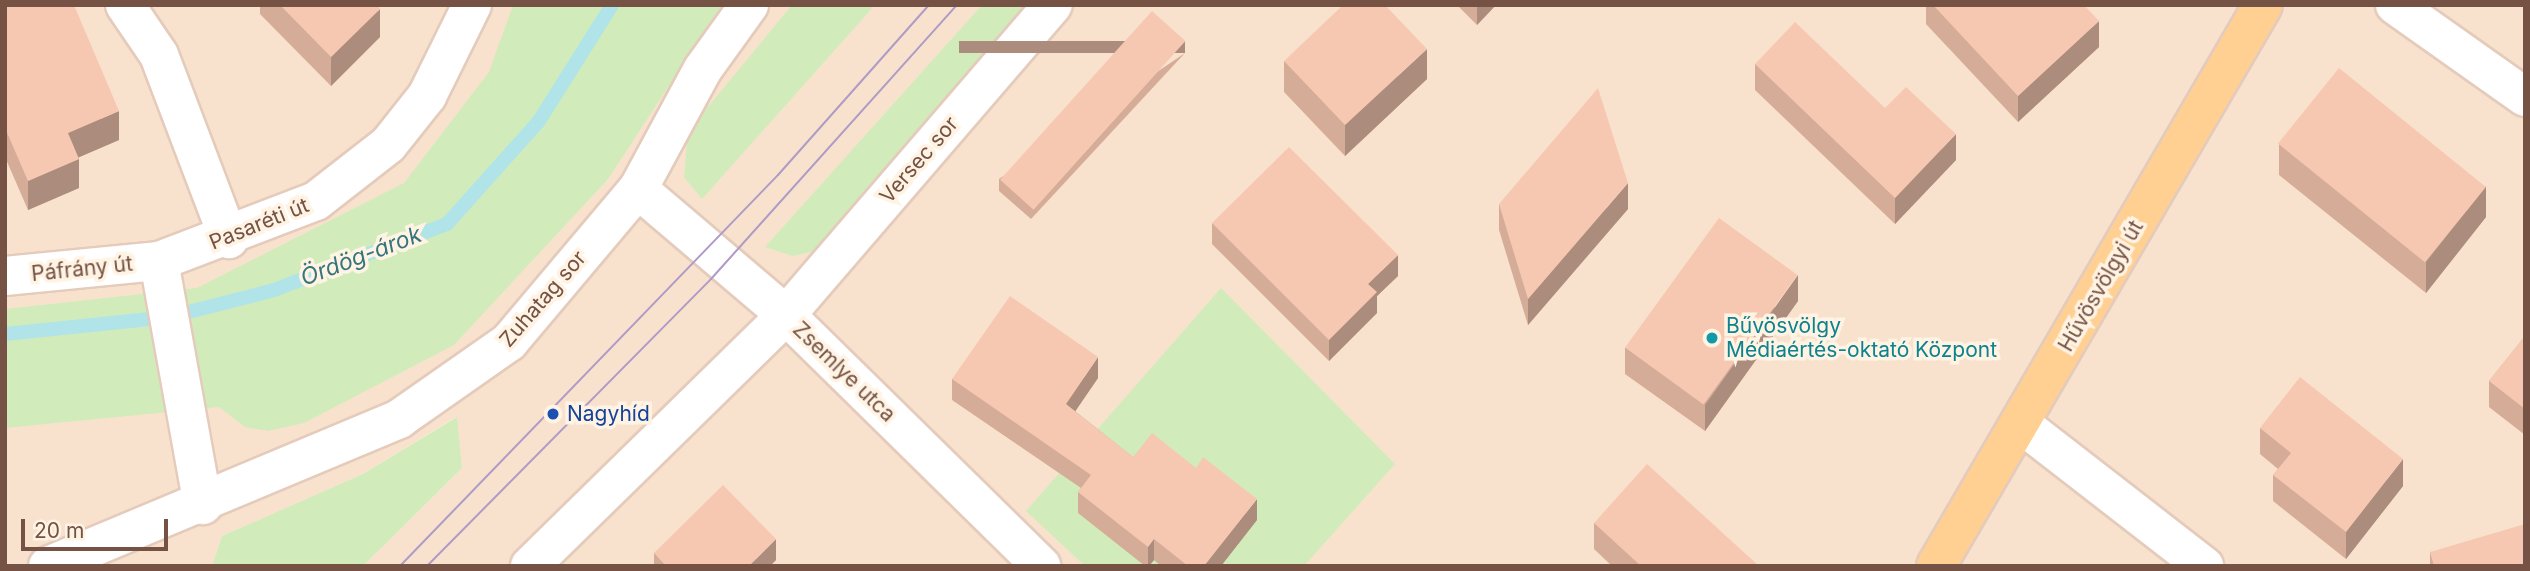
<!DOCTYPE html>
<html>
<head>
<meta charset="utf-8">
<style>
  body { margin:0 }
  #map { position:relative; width:2530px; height:571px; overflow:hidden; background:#feefdc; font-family:Inter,sans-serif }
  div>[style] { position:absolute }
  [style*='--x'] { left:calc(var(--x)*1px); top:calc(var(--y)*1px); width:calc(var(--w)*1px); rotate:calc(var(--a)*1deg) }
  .residential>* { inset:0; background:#f8e2cd }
  .green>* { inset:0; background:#d1ecba }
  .stream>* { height:14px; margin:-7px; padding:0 7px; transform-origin:7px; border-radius:7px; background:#b0e4e8 }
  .roads { filter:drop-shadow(2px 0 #e4cbbb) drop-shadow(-2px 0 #e4cbbb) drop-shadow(0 2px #e4cbbb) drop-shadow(0 -2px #e4cbbb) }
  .minor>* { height:38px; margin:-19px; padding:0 19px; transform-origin:19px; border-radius:19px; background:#fff }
  .major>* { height:38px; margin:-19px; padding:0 19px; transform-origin:19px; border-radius:19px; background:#ffd092 }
  .tram>* { height:2px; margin:-1px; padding:0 1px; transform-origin:1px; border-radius:1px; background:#b09bc7 }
  .wall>* { inset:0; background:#d4ac98 }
  .shaded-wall>* { inset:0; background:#ac8c7c; transform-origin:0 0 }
  .building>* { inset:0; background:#f6c8b1; transform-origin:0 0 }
  .dots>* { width:19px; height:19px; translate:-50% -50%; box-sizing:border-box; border:4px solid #fff3e4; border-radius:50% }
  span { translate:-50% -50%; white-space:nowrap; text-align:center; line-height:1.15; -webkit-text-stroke:7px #fff3e4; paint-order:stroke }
  .street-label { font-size:21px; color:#755243 }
  .culture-label { font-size:21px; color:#0d838f }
  .left { translate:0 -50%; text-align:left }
  .transit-label { font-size:21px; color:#164399 }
  .water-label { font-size:23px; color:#36757c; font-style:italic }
  .frame { position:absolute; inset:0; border:7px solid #755243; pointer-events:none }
  .scale { position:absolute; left:21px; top:519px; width:147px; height:32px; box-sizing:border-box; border:4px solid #755243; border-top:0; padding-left:9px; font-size:21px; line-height:24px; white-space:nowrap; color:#755243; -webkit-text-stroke:5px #fff3e4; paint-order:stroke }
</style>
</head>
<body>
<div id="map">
  <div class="residential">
    <i style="clip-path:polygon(5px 5px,2525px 5px,2525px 566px,363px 566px,462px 468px,456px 417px,363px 474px,222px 536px,212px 566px,5px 566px)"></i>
  </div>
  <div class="green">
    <i style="clip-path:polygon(513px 5px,722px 5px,608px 179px,454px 345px,304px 423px,268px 431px,245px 427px,219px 407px,5px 428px,5px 309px,197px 288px,404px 183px,489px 72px)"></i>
    <i style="clip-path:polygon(792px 5px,875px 5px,702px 199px,684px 177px,688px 131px)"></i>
    <i style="clip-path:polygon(982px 5px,1030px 5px,820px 250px,793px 256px,765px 247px)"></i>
    <i style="clip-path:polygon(1221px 288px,1395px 464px,1304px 566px,1085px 566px,1026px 511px)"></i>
    <i style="clip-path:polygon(457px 417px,462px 468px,363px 566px,212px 566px,222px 536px,363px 474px)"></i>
  </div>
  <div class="stream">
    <i style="--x:5;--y:334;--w:165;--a:-5.9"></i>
    <i style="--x:169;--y:317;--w:108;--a:-14.4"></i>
    <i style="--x:274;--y:290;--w:185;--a:-20.9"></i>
    <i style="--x:447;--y:224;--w:138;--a:-48.2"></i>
    <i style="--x:539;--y:121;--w:137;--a:-57.8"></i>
  </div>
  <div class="roads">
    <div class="minor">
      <i style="--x:125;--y:5;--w:60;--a:55.8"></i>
      <i style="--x:159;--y:55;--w:197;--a:69.2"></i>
      <i style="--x:2395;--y:5;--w:159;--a:35.3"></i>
      <i style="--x:638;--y:189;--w:194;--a:40.4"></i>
      <i style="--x:786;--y:315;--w:358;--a:44.5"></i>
      <i style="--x:159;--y:261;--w:248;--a:79.8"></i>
      <i style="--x:5;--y:276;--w:155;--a:-5.6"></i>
      <i style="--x:159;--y:261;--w:168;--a:-20.9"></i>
      <i style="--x:316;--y:201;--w:91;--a:-37.9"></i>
      <i style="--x:388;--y:145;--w:63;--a:-51.5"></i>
      <i style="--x:427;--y:96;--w:102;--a:-63.7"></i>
      <i style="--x:2021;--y:424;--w:232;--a:37.8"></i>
      <i style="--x:48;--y:566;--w:381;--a:-22.7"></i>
      <i style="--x:399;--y:419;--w:134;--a:-35"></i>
      <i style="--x:509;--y:342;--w:200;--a:-49.9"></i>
      <i style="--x:638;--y:189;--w:136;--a:-61.6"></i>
      <i style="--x:703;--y:69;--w:79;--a:-54.3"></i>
      <i style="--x:530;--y:566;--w:359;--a:-44.4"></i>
      <i style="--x:786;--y:315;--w:409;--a:-49.3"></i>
    </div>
    <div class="major">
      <i style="--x:1936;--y:566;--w:649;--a:-59.76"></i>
    </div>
  </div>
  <div class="tram">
    <i style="--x:400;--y:566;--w:544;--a:-45.97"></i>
    <i style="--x:778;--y:175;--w:227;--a:-48.4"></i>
    <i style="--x:427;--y:566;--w:404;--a:-45.3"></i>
    <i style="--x:711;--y:279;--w:368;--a:-48.1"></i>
  </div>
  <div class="wall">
    <i style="clip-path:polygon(260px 5px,377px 5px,380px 37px,331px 86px,260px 14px)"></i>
    <i style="clip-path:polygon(1457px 5px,1496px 5px,1477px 25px)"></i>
    <i style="clip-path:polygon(1926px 5px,2084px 5px,2099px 47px,2018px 122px,1926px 24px)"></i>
    <i style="clip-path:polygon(5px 6px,119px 140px,79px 157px,79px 188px,28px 210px,5px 157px)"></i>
    <i style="clip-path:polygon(1185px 53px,1031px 219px,999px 191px,999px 179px)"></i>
    <i style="clip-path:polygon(1284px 61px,1427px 79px,1345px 156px,1284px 92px)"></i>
    <i style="clip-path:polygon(1755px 64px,1885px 108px,1956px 160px,1895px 224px,1755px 90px)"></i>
    <i style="clip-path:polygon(2279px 144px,2486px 217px,2426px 293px,2279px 175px)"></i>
    <i style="clip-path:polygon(1499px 204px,1628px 209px,1528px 325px,1499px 230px)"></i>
    <i style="clip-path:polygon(1212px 223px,1398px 276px,1377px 296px,1377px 313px,1329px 361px,1212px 244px)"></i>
    <i style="clip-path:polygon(1798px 301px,1705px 431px,1625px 374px,1625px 348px)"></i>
    <i style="clip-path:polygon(2525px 336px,2525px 435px,2489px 407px,2489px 381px)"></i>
    <i style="clip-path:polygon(1098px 378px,1075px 411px,1133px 457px,1257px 520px,1221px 566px,1161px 566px,1154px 560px,1149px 566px,1145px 566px,1078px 513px,1078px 492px,1081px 488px,952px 400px,952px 379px)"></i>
    <i style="clip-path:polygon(2260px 428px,2403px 486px,2346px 559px,2273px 501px,2273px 475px,2278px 469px,2260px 454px)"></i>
    <i style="clip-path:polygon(1594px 523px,1759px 566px,1612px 566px,1594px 549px)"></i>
    <i style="clip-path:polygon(2430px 552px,2525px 566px,2430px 566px)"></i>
    <i style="clip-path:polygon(654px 553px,776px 560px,770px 566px,654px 566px)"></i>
  </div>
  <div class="shaded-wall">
    <i style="clip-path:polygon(1477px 5px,1496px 5px,1477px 25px)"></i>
    <i style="clip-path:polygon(380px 9px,380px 37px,331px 86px,331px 57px)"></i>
    <i style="clip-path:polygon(2099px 21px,2099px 47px,2018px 122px,2018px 96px)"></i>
    <i style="left:1185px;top:41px;width:12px;height:226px;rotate:90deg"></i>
    <i style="clip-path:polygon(1427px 49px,1427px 79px,1345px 156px,1345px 125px)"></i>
    <i style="clip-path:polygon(119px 111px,119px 140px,68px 162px,68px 133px)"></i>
    <i style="clip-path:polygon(1956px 134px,1956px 160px,1895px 224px,1895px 198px)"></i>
    <i style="clip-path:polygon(79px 159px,79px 188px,28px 210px,28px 181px)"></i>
    <i style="clip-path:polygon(1628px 183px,1628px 209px,1528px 325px,1528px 299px)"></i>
    <i style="clip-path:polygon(2486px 186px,2486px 217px,2426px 293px,2426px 262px)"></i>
    <i style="clip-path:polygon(1398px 255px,1398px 276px,1377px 296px,1377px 313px,1329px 361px,1329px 340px,1368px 284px)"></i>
    <i style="clip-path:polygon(1798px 275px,1798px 301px,1705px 431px,1705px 405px)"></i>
    <i style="clip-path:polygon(1098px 357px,1098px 378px,1066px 425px,1066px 404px)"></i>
    <i style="clip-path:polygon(2403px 459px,2403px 486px,2346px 559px,2346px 532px)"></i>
    <i style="clip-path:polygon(1257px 499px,1257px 520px,1221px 566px,1204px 566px)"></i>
    <i style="clip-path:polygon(776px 539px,776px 560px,770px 566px,749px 566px)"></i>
    <i style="clip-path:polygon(1154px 539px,1154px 560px,1149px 566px,1148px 566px,1148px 547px)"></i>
  </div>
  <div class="building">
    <i style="clip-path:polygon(74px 5px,119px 111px,68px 133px,79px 159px,28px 181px,5px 128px,5px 6px)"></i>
    <i style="clip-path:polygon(280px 5px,377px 5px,380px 9px,331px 57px)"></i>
    <i style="clip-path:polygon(1343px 5px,1385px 5px,1427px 49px,1345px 125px,1284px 61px)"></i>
    <i style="clip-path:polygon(1933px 5px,2084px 5px,2099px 21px,2018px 96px)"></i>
    <i style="left:1152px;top:11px;width:45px;height:227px;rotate:42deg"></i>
    <i style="clip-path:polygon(1795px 22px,1885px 108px,1906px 87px,1956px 134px,1895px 198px,1755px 64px)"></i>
    <i style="left:2339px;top:68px;width:189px;height:97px;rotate:39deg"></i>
    <i style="clip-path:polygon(1598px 88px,1628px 183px,1528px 299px,1499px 204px)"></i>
    <i style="clip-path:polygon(1289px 147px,1398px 255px,1368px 284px,1377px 292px,1329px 340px,1212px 223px)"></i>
    <i style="left:1719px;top:218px;width:97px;height:160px;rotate:36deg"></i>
    <i style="clip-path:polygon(1010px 296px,1098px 357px,1066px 404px,1133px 457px,1152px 433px,1196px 468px,1203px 457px,1257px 499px,1204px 566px,1188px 566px,1154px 539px,1148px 547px,1078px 492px,1091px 475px,952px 379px)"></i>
    <i style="clip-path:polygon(2525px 336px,2525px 409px,2489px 381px)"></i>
    <i style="clip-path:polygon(2300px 377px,2403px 459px,2346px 532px,2273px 475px,2291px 453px,2260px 428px)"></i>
    <i style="clip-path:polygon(1647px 464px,1759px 566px,1641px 566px,1594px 523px)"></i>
    <i style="clip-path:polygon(723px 485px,776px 539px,749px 566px,666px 566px,654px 553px)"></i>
    <i style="clip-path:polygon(2525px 524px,2525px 566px,2434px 566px,2430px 552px)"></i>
  </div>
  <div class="dots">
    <i style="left:1712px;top:338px;background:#0f9aa8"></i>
    <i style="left:553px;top:414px;background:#1a4fb4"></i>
  </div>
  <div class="street-label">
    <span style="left:919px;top:160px;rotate:-49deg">Versec sor</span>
    <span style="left:259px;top:224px;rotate:-22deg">Pasaréti út</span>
    <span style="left:82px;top:269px;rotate:-6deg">Páfrány út</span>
    <span style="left:2101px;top:286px;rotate:-60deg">Hűvösvölgyi út</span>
    <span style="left:543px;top:299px;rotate:-49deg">Zuhatag sor</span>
    <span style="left:844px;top:372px;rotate:44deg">Zsemlye utca</span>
  </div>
  <div class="culture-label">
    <span class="left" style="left:1726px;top:338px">Bűvösvölgy<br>Médiaértés-oktató Központ</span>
  </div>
  <div class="transit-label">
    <span class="left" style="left:567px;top:414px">Nagyhíd</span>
  </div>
  <div class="water-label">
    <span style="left:361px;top:256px;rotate:-21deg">Ördög-árok</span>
  </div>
  <div class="frame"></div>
  <div class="scale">20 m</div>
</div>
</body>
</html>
